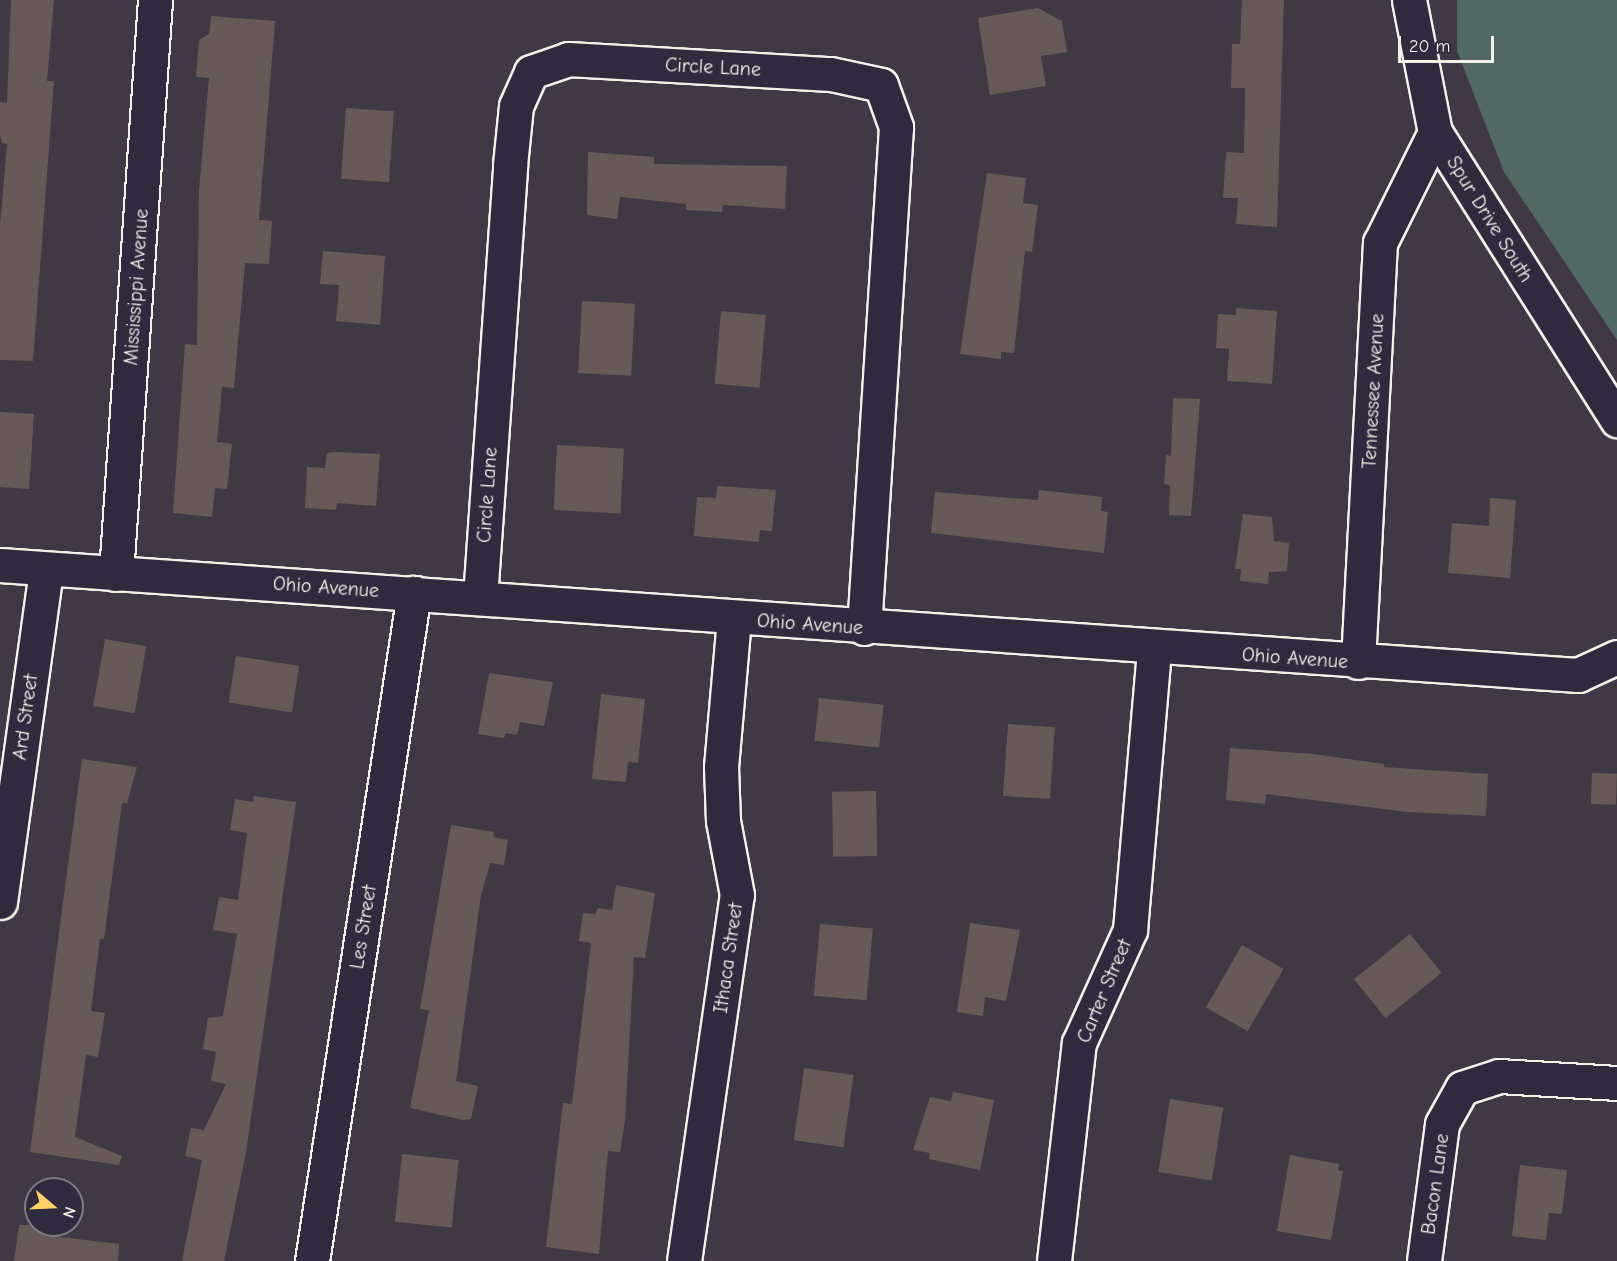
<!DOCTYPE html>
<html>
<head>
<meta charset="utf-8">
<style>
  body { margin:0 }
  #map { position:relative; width:1617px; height:1261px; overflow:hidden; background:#403844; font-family:"Comic Neue",sans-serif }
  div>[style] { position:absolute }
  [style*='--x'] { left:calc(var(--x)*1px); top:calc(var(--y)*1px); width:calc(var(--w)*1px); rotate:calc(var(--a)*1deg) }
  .green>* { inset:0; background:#526864 }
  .building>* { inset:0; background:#675a56; transform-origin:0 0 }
  .roads { filter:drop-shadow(2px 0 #f4f1e8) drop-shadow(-2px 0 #f4f1e8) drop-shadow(0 2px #f4f1e8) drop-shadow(0 -2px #f4f1e8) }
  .street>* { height:33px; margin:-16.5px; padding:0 16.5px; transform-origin:16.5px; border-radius:16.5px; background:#2f2a3d }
  .secondary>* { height:33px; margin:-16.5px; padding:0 16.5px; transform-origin:16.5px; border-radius:16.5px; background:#2f2a3d }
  span { translate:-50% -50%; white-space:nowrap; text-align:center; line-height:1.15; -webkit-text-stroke:5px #2f2a3d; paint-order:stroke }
  .street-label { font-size:20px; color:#f4f1e8 }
  .north { position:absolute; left:24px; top:1177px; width:60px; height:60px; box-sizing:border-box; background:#2f2a3d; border:2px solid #7e7a81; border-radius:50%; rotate:109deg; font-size:16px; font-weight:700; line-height:24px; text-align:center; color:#f4f1e8 }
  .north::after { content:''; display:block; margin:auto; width:21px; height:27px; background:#ffd166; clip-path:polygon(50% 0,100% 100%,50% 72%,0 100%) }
  .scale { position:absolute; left:1398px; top:36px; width:96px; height:27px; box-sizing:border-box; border:3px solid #f4f1e8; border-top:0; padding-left:8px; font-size:18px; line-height:21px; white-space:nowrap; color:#f4f1e8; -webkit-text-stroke:4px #2f2a3d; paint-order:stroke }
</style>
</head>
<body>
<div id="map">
  <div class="green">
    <i style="clip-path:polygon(1457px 0,1617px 0,1617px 340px,1504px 172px,1457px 51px)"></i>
  </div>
  <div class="building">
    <i style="clip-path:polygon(11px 0,54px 0,47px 81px,54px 81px,33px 361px,0 360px,0 225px,7px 144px,2px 143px,0 135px,0 102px,7px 103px)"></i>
    <i style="clip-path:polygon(1242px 0,1284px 0,1277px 227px,1236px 224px,1238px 198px,1223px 198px,1226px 152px,1244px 153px,1245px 88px,1231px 88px,1232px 44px,1240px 44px)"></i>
    <i style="clip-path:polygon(1038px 8px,1062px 21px,1067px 52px,1041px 56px,1046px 86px,990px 95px,978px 18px)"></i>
    <i style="clip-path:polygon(211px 16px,275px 21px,259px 220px,272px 221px,269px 264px,245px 263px,234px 388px,222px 387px,217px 442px,232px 444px,227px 489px,215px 488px,212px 517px,173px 513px,185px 344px,197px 345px,199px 190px,209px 78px,196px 77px,199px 40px,209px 34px)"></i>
    <i style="left:346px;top:108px;width:48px;height:71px;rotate:4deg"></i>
    <i style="clip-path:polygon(588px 152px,654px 157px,654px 164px,787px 166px,785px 209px,723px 205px,722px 212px,686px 210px,686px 204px,620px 197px,617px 219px,587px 215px)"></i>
    <i style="clip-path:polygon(987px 173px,1026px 178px,1023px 203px,1038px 205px,1032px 252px,1025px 251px,1014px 353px,1001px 352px,1001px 359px,960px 354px)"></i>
    <i style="clip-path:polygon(323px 251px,385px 256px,380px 325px,336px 321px,339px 285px,320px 284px)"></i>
    <i style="left:582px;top:301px;width:53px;height:72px;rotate:3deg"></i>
    <i style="clip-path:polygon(1236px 308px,1277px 311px,1272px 384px,1227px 381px,1229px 349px,1216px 348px,1218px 314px,1236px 315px)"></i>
    <i style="left:721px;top:311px;width:45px;height:73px;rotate:5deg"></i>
    <i style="clip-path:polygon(1173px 398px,1200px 399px,1191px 516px,1169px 515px,1170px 485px,1164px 484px,1166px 455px,1171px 456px)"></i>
    <i style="clip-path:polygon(0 412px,34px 414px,29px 489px,0 487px)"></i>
    <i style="left:557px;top:445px;width:67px;height:65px;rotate:3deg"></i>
    <i style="clip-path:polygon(335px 452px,380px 454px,376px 506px,337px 503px,336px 510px,305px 508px,307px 467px,325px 468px,327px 453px)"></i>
    <i style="clip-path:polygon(717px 486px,776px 490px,772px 531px,760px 530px,759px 542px,694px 536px,697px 497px,716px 498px)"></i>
    <i style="clip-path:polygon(1039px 490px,1102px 497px,1101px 511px,1108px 512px,1104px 553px,931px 533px,935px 492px,1038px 500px)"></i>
    <i style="clip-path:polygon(1490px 498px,1516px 500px,1510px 578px,1448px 573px,1452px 523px,1489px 526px)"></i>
    <i style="clip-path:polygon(1243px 514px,1272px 517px,1274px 541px,1289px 543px,1287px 571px,1269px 572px,1268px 584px,1240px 581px,1241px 569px,1235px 569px)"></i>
    <i style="left:105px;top:639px;width:42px;height:68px;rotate:10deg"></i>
    <i style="left:236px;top:656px;width:64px;height:47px;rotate:9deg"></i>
    <i style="clip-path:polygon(489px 673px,553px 682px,544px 726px,520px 722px,517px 735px,506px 733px,504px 738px,478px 734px)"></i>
    <i style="clip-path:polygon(601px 694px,645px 699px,638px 763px,628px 762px,626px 782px,592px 779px)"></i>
    <i style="left:819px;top:698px;width:65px;height:43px;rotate:6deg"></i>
    <i style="left:1008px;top:724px;width:47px;height:72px;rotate:4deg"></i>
    <i style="clip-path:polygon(1230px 748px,1313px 754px,1384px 764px,1384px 767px,1488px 774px,1486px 816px,1407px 812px,1266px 794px,1265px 804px,1226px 800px)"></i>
    <i style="clip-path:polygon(82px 759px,137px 767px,127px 803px,122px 803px,104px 939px,100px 938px,91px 1011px,105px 1013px,98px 1057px,86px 1055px,75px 1137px,122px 1156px,119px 1165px,30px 1152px)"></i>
    <i style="left:1592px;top:773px;width:25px;height:31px;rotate:2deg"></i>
    <i style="left:876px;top:791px;width:65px;height:44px;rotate:89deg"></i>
    <i style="clip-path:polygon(254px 796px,296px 802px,246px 1152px,224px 1261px,182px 1261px,202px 1160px,185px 1156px,191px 1128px,204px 1130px,226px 1084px,211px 1081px,216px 1052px,203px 1049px,208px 1018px,223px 1016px,237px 934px,213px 930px,219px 897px,238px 900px,247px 833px,230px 830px,235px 799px,253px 802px)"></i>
    <i style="clip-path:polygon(451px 825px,494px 832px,493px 837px,508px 840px,504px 865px,490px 863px,481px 895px,456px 1081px,478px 1086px,471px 1119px,463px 1120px,410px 1108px,429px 1010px,420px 1009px)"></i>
    <i style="clip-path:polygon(616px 885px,655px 893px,645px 958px,634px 957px,625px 1121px,620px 1152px,608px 1151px,599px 1254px,546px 1247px,563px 1103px,572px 1104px,591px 943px,579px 941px,583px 913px,595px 914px,598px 908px,612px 910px)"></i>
    <i style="clip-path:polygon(970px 923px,1020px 930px,1006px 1001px,985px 997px,983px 1016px,957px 1012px)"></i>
    <i style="left:820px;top:924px;width:53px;height:72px;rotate:5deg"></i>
    <i style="left:1410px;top:934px;width:50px;height:72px;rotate:51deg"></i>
    <i style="left:1242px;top:945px;width:48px;height:72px;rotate:30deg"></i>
    <i style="left:804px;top:1068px;width:50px;height:73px;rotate:8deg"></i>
    <i style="clip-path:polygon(953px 1092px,994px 1100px,980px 1170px,929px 1159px,930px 1153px,913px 1150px,930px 1097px,951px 1101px)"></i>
    <i style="left:1170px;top:1099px;width:54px;height:74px;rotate:9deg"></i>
    <i style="left:402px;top:1154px;width:57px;height:68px;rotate:6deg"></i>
    <i style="clip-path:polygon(1290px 1155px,1339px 1164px,1338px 1170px,1343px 1171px,1331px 1240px,1277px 1231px)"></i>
    <i style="clip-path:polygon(1520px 1165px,1567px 1170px,1562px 1214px,1549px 1213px,1546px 1240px,1512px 1236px)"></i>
    <i style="clip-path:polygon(19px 1225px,62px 1225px,60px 1237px,119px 1244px,118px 1261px,14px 1261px)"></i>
  </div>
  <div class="roads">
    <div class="street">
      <i style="--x:0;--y:565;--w:1582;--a:3.99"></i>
      <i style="--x:1578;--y:675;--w:43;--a:-24.8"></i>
      <i style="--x:116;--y:574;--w:575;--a:-86.11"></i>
      <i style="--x:480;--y:598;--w:434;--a:-86"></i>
      <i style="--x:510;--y:165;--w:59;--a:-84.2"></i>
      <i style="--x:516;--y:106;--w:37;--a:-66"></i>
      <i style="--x:531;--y:72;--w:39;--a:-19"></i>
      <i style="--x:568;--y:59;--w:263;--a:3.3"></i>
      <i style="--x:831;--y:74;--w:51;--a:12.4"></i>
      <i style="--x:881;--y:85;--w:45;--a:70.3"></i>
      <i style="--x:896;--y:127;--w:502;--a:93.65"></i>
      <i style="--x:1358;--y:662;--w:420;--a:-87"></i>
      <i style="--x:1380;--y:243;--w:124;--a:-63.6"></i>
      <i style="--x:0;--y:902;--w:336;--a:-82.1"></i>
      <i style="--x:312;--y:1261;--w:676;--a:-81.32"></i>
      <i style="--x:684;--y:1261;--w:370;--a:-81.8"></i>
      <i style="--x:737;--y:895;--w:75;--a:-100.7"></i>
      <i style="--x:723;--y:821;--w:54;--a:-92.1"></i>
      <i style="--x:721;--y:767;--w:149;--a:-85"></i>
      <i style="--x:1054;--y:1261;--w:219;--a:-83.5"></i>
      <i style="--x:1079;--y:1043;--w:124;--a:-65.7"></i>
      <i style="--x:1130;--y:930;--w:283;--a:-85.1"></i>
      <i style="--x:1424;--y:1261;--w:138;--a:-82.5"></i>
      <i style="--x:1442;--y:1124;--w:41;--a:-60.9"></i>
      <i style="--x:1462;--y:1088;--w:39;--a:-18"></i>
      <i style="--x:1499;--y:1076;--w:118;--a:3.4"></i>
    </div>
    <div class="secondary">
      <i style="--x:1409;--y:0;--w:135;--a:78.9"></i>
      <i style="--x:1435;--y:132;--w:341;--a:57.7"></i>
    </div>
  </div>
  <div class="street-label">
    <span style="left:713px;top:67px;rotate:3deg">Circle Lane</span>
    <span style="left:1490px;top:219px;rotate:58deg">Spur Drive South</span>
    <span style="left:136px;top:287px;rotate:-86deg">Mississippi Avenue</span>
    <span style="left:1373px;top:391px;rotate:-87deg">Tennessee Avenue</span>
    <span style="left:487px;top:495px;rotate:-86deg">Circle Lane</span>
    <span style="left:326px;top:587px;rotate:4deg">Ohio Avenue</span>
    <span style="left:810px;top:624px;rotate:4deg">Ohio Avenue</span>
    <span style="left:1295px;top:658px;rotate:4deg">Ohio Avenue</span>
    <span style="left:25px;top:717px;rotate:-82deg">Ard Street</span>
    <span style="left:363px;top:927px;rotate:-81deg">Les Street</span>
    <span style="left:728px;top:958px;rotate:-82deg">Ithaca Street</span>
    <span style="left:1104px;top:991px;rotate:-67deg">Carter Street</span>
    <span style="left:1435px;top:1184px;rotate:-82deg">Bacon Lane</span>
  </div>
  <div class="north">N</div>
  <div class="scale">20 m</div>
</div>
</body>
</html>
